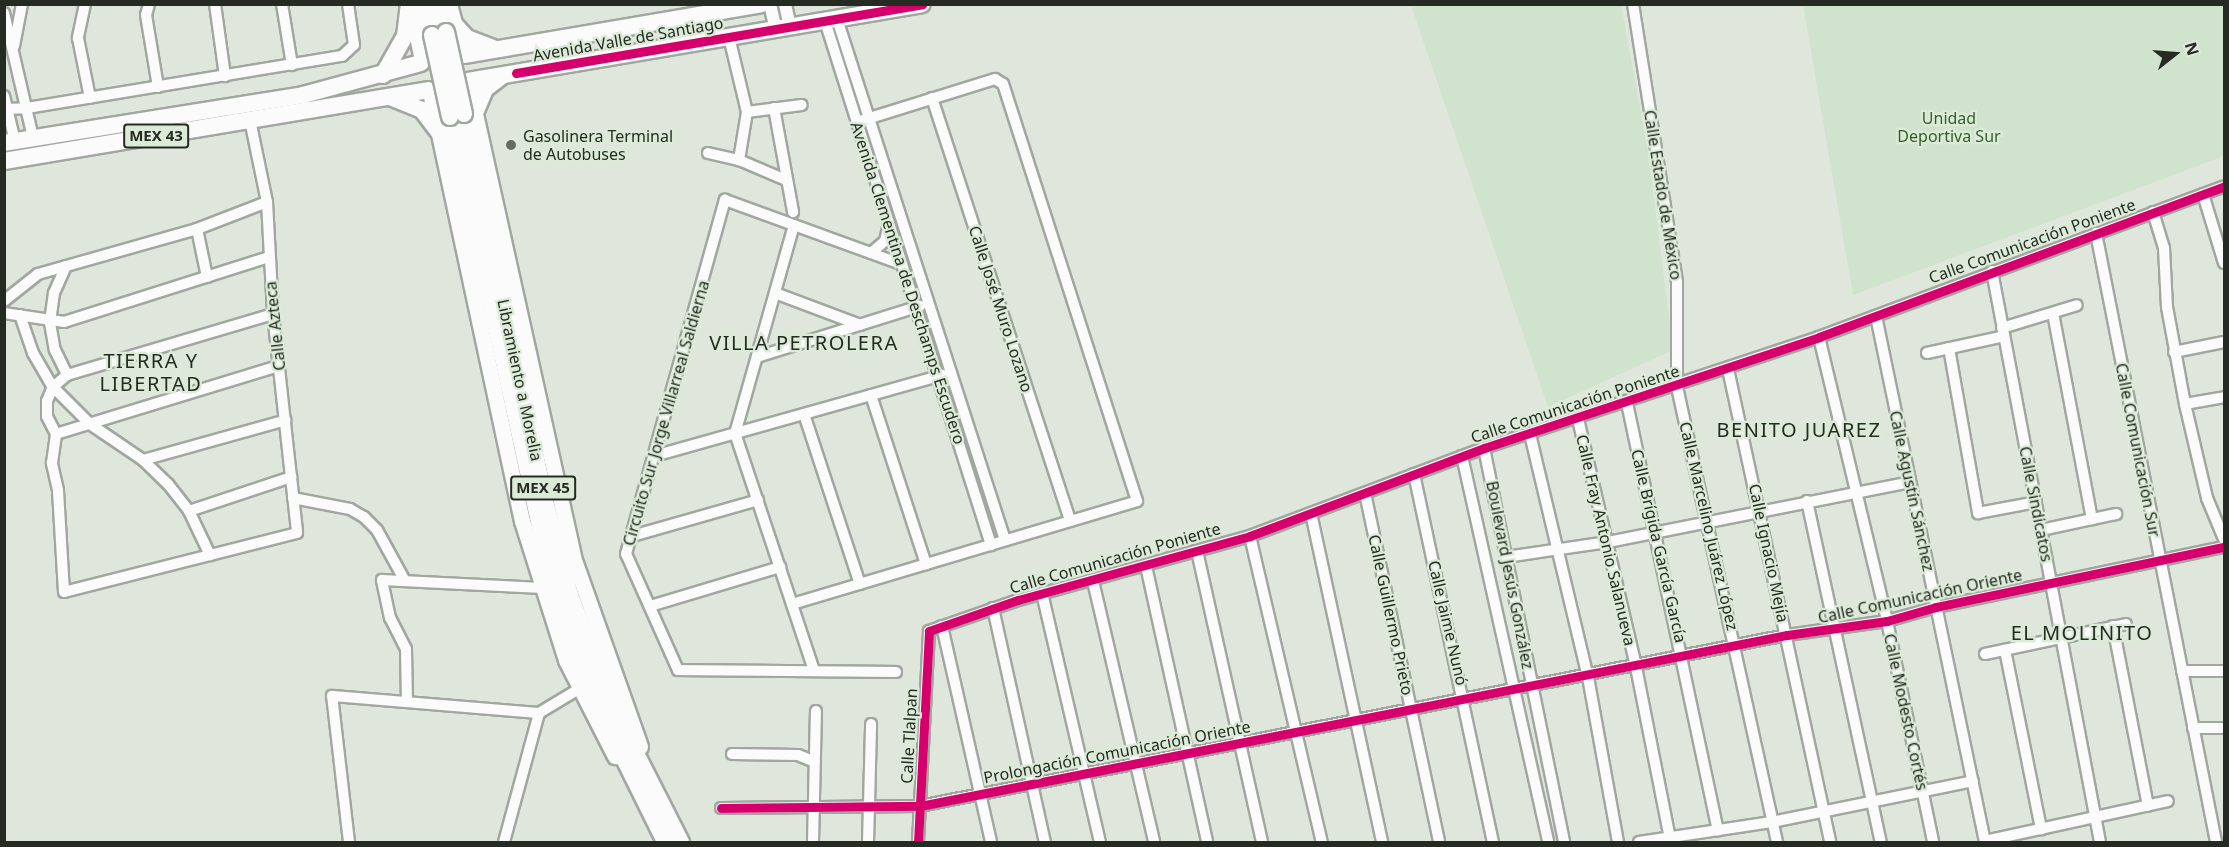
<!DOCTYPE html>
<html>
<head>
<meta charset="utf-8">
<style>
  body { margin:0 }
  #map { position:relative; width:2229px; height:847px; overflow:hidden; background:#dfe7dc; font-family:"Noto Sans",sans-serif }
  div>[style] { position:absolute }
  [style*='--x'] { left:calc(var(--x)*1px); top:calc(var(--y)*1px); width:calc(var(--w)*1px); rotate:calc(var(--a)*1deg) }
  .green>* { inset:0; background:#d0e3cc }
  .roads { filter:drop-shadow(2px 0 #a1a7a0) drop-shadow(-2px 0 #a1a7a0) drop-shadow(0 2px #a1a7a0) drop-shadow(0 -2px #a1a7a0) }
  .minor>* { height:10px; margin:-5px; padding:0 5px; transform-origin:5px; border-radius:5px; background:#fafbfa }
  .tertiary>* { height:12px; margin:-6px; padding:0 6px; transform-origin:6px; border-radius:6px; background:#fafbfa }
  .secondary>* { height:15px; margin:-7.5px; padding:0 7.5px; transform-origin:7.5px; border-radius:7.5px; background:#fafbfa }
  .primary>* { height:16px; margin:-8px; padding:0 8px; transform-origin:8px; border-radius:8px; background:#fafbfa }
  .trunk>* { height:16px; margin:-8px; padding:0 8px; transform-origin:8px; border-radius:8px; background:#fafbfa }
  .bridges { filter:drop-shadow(2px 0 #a1a7a0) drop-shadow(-2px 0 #a1a7a0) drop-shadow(0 2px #a1a7a0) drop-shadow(0 -2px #a1a7a0) }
  .trunk-bridge>* { height:16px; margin:-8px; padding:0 8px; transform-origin:8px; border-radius:8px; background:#fafbfa }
  .cycleway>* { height:9px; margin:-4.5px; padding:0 4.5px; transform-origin:4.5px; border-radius:4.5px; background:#d6006c }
  .dots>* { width:16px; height:16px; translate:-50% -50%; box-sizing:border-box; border:3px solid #dcebd8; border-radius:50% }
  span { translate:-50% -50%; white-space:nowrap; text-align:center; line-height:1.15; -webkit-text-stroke:4.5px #dcebd8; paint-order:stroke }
  .shield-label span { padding:2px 4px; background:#dcebd8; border:2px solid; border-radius:4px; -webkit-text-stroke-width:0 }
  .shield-label { font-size:15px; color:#252a23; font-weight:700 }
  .street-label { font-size:16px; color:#252a23 }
  .park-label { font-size:16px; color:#355d2a }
  .poi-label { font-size:16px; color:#252a23 }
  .left { translate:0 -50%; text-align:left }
  .quarter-label { font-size:20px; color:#252a23; letter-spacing:1.5px }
  .frame { position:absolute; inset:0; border:6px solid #252a23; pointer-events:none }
  .north { position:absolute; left:2145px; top:24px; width:60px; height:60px; -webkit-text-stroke:4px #dcebd8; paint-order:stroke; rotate:73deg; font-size:16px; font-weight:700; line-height:24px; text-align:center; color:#252a23 }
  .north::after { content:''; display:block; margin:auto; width:21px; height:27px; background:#252a23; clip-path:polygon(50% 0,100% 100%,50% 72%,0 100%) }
</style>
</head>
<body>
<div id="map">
  <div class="green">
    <i style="clip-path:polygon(1411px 5px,1621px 5px,1648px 151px,1673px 350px,1548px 407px)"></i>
    <i style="clip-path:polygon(1803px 5px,2224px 5px,2224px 156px,1853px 295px)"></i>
  </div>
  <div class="roads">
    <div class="minor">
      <i style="--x:85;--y:4;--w:35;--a:102"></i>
      <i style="--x:78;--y:38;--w:61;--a:78.7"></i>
      <i style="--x:149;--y:4;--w:11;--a:105"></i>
      <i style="--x:146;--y:15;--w:73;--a:80.5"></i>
      <i style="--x:215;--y:4;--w:73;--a:82.1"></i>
      <i style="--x:282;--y:4;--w:62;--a:80.7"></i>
      <i style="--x:1633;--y:4;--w:281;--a:81"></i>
      <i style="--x:1677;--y:282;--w:105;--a:90"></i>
      <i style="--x:1677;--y:387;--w:466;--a:77.6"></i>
      <i style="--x:4;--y:13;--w:128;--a:76.9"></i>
      <i style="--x:837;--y:19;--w:547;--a:72.13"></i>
      <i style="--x:825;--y:21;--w:550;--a:72.42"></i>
      <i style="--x:729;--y:37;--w:77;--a:76.5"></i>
      <i style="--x:747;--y:112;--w:49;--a:99.5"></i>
      <i style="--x:14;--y:46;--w:43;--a:-79.2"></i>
      <i style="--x:4;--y:96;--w:46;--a:76.3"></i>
      <i style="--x:932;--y:98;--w:445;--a:71.9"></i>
      <i style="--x:774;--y:108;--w:106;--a:79.6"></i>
      <i style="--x:4;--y:109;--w:23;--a:-2"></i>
      <i style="--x:27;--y:108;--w:319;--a:-9.4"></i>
      <i style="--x:342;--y:56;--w:16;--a:-43"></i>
      <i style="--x:354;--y:45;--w:41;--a:-98.3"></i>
      <i style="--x:747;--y:112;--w:55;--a:-7.3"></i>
      <i style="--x:250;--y:120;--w:84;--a:78.3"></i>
      <i style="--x:267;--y:202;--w:112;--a:86.9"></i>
      <i style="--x:273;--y:314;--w:220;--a:83.7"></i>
      <i style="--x:297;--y:533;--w:240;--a:165.8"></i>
      <i style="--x:64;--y:592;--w:102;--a:-93.4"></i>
      <i style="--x:58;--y:490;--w:28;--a:-103"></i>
      <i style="--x:52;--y:463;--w:29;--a:-82"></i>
      <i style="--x:56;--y:434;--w:20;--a:-117"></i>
      <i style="--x:47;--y:416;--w:15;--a:-90"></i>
      <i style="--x:47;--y:401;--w:15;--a:-67"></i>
      <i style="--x:53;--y:387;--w:18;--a:-41"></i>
      <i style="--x:67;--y:375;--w:215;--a:-16.5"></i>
      <i style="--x:708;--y:153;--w:32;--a:13"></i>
      <i style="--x:739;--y:160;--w:51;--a:23.1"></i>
      <i style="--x:2203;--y:194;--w:72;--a:73.1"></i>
      <i style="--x:2153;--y:212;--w:38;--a:73"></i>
      <i style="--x:2164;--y:248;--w:59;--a:87.1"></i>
      <i style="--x:2167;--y:307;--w:99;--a:79.5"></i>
      <i style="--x:2185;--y:404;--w:97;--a:76.8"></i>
      <i style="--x:2207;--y:498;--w:44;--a:67.5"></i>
      <i style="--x:794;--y:225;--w:216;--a:105.8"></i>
      <i style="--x:735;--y:433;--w:250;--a:71.6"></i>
      <i style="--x:197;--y:229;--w:49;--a:78.2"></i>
      <i style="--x:2096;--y:233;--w:621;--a:78.85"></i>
      <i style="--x:871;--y:253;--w:18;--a:-41"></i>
      <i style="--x:885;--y:241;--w:17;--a:-77"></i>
      <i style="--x:66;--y:266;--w:30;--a:114"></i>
      <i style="--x:54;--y:293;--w:30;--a:98"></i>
      <i style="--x:50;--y:323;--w:27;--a:80"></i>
      <i style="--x:55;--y:350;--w:28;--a:64"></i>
      <i style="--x:1992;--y:271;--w:581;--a:79.29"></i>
      <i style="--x:775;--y:293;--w:91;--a:20.6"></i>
      <i style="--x:4;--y:301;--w:43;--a:-38.5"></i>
      <i style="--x:38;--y:274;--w:165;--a:-15.8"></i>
      <i style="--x:197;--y:229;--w:75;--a:-21.1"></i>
      <i style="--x:4;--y:313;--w:61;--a:8.5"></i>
      <i style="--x:64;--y:322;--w:215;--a:-17.6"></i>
      <i style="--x:2053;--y:313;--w:210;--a:79.3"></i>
      <i style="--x:20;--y:315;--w:40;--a:71.1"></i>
      <i style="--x:33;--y:353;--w:39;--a:60"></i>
      <i style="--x:53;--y:387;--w:52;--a:45"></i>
      <i style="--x:90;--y:424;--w:64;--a:34.2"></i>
      <i style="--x:143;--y:460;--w:35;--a:44"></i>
      <i style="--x:168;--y:484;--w:34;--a:52"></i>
      <i style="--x:189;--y:511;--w:49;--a:64.5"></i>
      <i style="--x:1876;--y:316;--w:537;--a:78.29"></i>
      <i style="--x:2002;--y:328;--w:78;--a:-17"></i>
      <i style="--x:1819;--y:337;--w:292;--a:76.5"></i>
      <i style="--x:1887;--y:621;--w:226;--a:78.2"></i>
      <i style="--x:1949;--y:348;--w:168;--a:80"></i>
      <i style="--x:1978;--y:513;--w:59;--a:-10.7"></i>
      <i style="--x:2174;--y:352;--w:51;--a:-11.3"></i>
      <i style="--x:1927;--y:353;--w:79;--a:-12.4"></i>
      <i style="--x:757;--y:357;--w:171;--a:-17.4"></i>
      <i style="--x:1728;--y:369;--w:484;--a:77.8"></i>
      <i style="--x:871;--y:395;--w:178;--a:72"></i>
      <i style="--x:1627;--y:403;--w:437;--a:78"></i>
      <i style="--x:2185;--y:404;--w:40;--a:-10"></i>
      <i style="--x:804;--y:414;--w:179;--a:71.8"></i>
      <i style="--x:1578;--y:419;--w:255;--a:76.8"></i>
      <i style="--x:1636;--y:667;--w:174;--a:78.8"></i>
      <i style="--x:56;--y:434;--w:233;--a:-17"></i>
      <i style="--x:1530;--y:434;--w:250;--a:76.6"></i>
      <i style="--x:1588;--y:677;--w:168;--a:79.7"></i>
      <i style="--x:1484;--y:448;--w:402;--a:78.5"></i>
      <i style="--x:654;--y:456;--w:300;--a:-15.7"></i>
      <i style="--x:1462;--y:456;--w:395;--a:77.4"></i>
      <i style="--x:143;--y:460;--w:148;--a:-15.6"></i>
      <i style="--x:1414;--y:474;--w:376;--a:77.9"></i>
      <i style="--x:1365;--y:493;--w:357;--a:78"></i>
      <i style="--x:293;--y:498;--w:58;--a:10.9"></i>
      <i style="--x:350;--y:509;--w:16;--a:30"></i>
      <i style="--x:364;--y:517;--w:18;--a:45"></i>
      <i style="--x:377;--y:530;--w:58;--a:61.2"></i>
      <i style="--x:1807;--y:501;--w:349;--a:77.8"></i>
      <i style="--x:189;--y:511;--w:108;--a:-18.4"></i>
      <i style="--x:1311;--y:513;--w:337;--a:77.8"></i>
      <i style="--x:2041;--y:530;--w:77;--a:-12"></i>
      <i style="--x:632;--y:536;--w:131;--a:-15.9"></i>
      <i style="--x:1250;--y:536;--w:314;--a:76.8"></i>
      <i style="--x:1197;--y:551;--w:298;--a:77.4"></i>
      <i style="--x:1506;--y:557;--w:103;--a:-8.4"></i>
      <i style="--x:1608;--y:542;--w:308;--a:-11.2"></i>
      <i style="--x:1146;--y:566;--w:283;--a:77.5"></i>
      <i style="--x:1093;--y:581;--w:268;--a:76.8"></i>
      <i style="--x:1042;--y:593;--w:256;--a:76.9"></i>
      <i style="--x:792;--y:604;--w:360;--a:-16.6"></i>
      <i style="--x:1137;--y:501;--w:438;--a:-107.8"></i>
      <i style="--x:1003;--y:84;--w:9;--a:-148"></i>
      <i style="--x:995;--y:79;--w:145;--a:162.7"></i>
      <i style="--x:650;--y:606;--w:136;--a:-16.7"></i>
      <i style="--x:993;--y:608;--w:240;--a:77.5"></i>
      <i style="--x:942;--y:626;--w:221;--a:77.2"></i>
      <i style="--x:2113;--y:626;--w:183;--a:79"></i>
      <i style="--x:2005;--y:650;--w:183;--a:78.6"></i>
      <i style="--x:1985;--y:654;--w:144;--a:-12"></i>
      <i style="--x:2182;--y:671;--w:42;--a:0"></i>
      <i style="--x:896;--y:672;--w:218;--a:-179.5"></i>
      <i style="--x:678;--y:670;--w:127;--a:-114.1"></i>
      <i style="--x:626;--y:554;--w:368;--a:-74.4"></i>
      <i style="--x:725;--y:200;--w:187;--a:20"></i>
      <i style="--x:407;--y:702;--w:53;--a:-91.1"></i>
      <i style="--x:406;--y:649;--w:35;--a:-117"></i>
      <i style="--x:390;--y:618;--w:39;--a:-102"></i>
      <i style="--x:382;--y:580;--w:160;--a:2.9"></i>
      <i style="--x:2193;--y:728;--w:31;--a:0"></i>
      <i style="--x:732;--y:754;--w:66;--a:0.9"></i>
      <i style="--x:798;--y:755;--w:18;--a:22"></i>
      <i style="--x:721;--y:808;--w:199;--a:-0.6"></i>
      <i style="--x:920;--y:806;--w:884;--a:-11.16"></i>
      <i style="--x:1787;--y:635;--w:101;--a:-8"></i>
      <i style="--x:1887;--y:621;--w:51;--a:-15.9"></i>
      <i style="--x:1936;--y:607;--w:294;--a:-11.8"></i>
      <i style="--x:1985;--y:841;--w:187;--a:-12.3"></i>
      <i style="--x:349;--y:842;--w:147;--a:-96.6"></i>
      <i style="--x:332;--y:696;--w:208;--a:4.7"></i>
      <i style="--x:504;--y:842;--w:134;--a:-74.8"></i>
      <i style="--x:539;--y:713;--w:47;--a:-31"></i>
      <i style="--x:813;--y:842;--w:131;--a:-88.7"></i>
      <i style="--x:868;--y:842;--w:118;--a:-88.5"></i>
      <i style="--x:918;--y:842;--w:211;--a:-87"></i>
      <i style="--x:929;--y:631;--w:94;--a:-19.2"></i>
      <i style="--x:1018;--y:600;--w:241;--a:-15.4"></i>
      <i style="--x:1250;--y:536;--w:250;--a:-20.6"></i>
      <i style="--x:1484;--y:448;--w:353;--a:-18.3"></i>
      <i style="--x:1819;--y:337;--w:432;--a:-20.4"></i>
      <i style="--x:1639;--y:842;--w:134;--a:-8.6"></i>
      <i style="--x:1772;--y:822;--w:205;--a:-11.5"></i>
    </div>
    <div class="tertiary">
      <i style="--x:770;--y:4;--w:26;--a:77"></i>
      <i style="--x:785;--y:4;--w:24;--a:78"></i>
    </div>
    <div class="secondary">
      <i style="--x:449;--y:4;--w:51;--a:75.1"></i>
      <i style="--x:411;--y:7;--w:54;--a:78.3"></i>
      <i style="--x:468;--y:82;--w:486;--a:77.5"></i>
      <i style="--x:573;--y:557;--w:201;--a:70.5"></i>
      <i style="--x:430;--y:92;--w:439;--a:77.9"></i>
      <i style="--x:522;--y:521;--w:146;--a:72.4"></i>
      <i style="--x:566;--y:660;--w:108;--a:63"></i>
    </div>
    <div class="primary">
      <i style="--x:454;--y:24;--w:19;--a:47"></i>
      <i style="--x:467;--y:38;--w:28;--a:21"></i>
      <i style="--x:464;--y:55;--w:301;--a:-9.7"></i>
      <i style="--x:383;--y:75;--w:45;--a:-60.6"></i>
      <i style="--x:405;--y:36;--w:32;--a:-83"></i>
      <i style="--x:468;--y:81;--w:460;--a:-9.6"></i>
      <i style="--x:390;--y:97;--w:35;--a:22"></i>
      <i style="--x:422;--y:110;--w:26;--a:53"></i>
      <i style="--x:475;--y:113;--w:26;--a:-67"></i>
      <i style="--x:485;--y:89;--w:20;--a:-37"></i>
      <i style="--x:4;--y:143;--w:303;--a:-9.1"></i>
      <i style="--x:303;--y:95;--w:122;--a:-15.2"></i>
      <i style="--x:4;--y:161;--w:430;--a:-9.5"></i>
    </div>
    <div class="trunk">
      <i style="--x:425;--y:4;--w:32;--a:77"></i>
      <i style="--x:439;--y:4;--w:29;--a:76"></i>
      <i style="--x:464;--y:114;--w:400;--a:78.2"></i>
      <i style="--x:546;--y:505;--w:93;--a:75.1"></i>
      <i style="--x:570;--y:595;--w:125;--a:69"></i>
      <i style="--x:615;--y:712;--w:146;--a:63.1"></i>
      <i style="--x:450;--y:117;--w:472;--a:77.6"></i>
      <i style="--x:551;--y:578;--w:125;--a:70.4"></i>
      <i style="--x:593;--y:696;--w:163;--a:63.7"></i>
    </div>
  </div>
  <div class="bridges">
    <div class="trunk-bridge">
      <i style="--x:446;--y:32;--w:84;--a:77.6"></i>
      <i style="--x:432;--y:35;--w:84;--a:77.6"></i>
    </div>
  </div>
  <div class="cycleway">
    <i style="--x:516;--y:73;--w:412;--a:-9.6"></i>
    <i style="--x:721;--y:808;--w:199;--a:-0.6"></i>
    <i style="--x:920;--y:806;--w:884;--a:-11.16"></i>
    <i style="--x:1787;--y:635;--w:101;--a:-8"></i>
    <i style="--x:1887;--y:621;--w:51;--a:-15.9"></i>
    <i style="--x:1936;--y:607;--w:294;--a:-11.8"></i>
    <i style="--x:918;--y:842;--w:211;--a:-87"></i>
    <i style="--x:929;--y:631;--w:94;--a:-19.2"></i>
    <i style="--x:1018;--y:600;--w:241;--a:-15.4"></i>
    <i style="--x:1250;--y:536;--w:250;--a:-20.6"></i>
    <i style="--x:1484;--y:448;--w:353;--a:-18.3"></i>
    <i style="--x:1819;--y:337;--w:432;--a:-20.4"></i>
  </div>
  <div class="dots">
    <i style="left:511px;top:145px;background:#666c64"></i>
  </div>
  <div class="shield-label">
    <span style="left:156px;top:136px">MEX 43</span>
    <span style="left:543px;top:488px">MEX 45</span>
  </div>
  <div class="street-label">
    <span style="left:628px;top:39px;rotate:-10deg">Avenida Valle de Santiago</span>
    <span style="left:1663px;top:195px;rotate:81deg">Calle Estado de México</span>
    <span style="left:2032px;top:241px;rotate:-20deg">Calle Comunicación Poniente</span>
    <span style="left:908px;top:283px;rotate:72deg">Avenida Clementina de Deschamps Escudero</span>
    <span style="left:1001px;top:309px;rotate:72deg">Calle José Muro Lozano</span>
    <span style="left:275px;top:326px;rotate:-96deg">Calle Azteca</span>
    <span style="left:520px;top:380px;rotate:78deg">Libramiento a Morelia</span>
    <span style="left:1575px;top:404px;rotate:-18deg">Calle Comunicación Poniente</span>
    <span style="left:666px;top:413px;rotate:-74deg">Circuito Sur Jorge Villarreal Saldierna</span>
    <span style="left:2138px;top:450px;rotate:79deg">Calle Comunicación Sur</span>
    <span style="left:1912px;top:491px;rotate:78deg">Calle Agustín Sánchez</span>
    <span style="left:2036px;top:504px;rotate:79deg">Calle Sindicatos</span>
    <span style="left:1709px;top:526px;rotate:77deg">Calle Marcelino Juárez López</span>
    <span style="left:1606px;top:540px;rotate:77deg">Calle Fray Antonio Salanueva</span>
    <span style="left:1659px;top:546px;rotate:77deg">Calle Brígida García García</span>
    <span style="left:1769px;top:553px;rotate:78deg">Calle Ignacio Mejía</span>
    <span style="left:1115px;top:558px;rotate:-16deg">Calle Comunicación Poniente</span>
    <span style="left:1510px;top:575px;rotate:79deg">Boulevard Jesús González</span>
    <span style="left:1920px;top:596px;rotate:-12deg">Calle Comunicación Oriente</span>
    <span style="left:1391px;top:615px;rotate:78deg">Calle Guillermo Prieto</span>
    <span style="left:1448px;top:623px;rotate:77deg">Calle Jaime Nunó</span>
    <span style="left:1906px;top:712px;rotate:78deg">Calle Modesto Cortés</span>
    <span style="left:909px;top:736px;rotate:-87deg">Calle Tlalpan</span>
    <span style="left:1117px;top:752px;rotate:-11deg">Prolongación Comunicación Oriente</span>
  </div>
  <div class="park-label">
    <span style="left:1949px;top:127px">Unidad<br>Deportiva Sur</span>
  </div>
  <div class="poi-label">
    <span class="left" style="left:523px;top:145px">Gasolinera Terminal<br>de Autobuses</span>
  </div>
  <div class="quarter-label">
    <span style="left:804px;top:342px">VILLA PETROLERA</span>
    <span style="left:151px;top:372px">TIERRA Y<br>LIBERTAD</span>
    <span style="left:1799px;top:429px">BENITO JUAREZ</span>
    <span style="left:2082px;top:632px">EL MOLINITO</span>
  </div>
  <div class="frame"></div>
  <div class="north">N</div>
</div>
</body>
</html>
